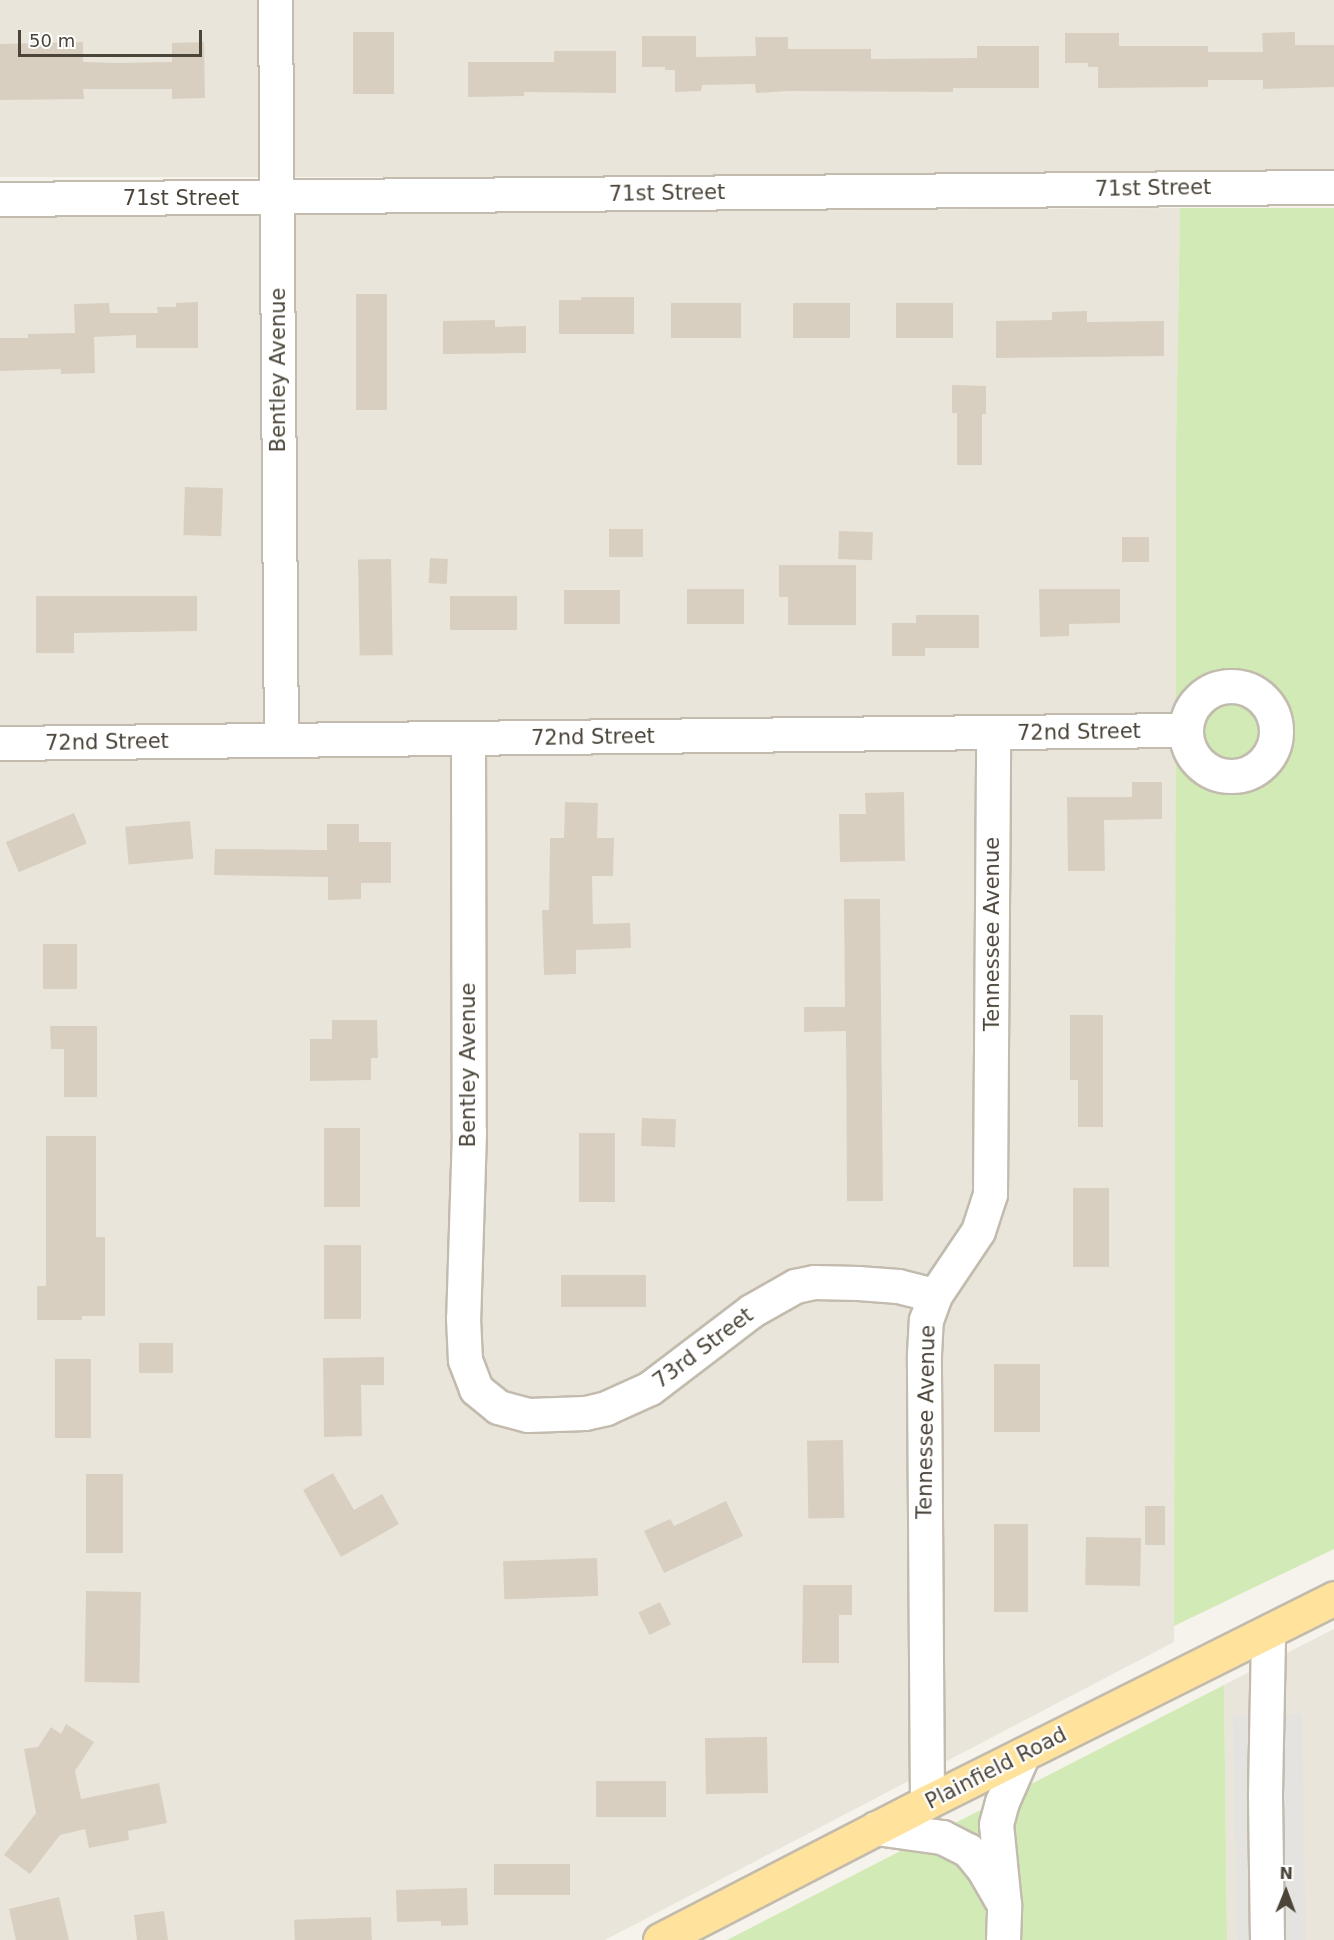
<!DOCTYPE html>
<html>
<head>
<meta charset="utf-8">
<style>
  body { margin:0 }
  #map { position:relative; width:1334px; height:1940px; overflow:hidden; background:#f6f3ec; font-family:"DejaVu Sans",sans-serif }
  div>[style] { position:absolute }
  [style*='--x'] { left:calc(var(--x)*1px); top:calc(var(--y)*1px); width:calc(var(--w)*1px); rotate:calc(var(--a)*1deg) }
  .residential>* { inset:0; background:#eae5da; transform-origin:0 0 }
  .green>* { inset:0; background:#d2eab5 }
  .parking>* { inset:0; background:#e5e3e0; transform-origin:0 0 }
  .building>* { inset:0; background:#d8cfc1; transform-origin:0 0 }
  .roads { filter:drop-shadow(2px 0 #c2bbae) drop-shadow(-2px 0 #c2bbae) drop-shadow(0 2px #c2bbae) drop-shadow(0 -2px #c2bbae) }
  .minor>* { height:33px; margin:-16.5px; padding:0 16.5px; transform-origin:16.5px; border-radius:16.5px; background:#fff }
  .minor>.ring { margin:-16.5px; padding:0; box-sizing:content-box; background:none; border:33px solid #fff; border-radius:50% }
  .major>* { height:33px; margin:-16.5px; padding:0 16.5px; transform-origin:16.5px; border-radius:16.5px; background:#ffe39c }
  span { translate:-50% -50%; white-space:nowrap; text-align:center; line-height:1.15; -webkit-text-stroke:4.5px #fff; paint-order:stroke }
  .street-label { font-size:21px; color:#4b4439 }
  .north { position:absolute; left:1256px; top:1862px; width:60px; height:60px; -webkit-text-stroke:4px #fff; paint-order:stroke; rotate:1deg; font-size:16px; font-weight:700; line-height:24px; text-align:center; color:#4b4439 }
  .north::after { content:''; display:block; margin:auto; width:21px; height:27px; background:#4b4439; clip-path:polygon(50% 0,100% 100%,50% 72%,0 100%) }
  .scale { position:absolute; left:18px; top:30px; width:184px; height:27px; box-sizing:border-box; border:3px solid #4b4439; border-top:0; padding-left:8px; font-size:18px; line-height:21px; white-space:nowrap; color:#4b4439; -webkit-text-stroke:4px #fff; paint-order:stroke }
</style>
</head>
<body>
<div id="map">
  <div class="residential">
    <i style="left:0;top:0;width:1334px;height:177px"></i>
    <i style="clip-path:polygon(1180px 208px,1176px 446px,1174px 1642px,605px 1940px,0 1940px,0 216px)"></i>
    <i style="clip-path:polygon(1334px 1629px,1334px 1940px,1227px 1940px,1224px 1685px)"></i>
  </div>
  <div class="green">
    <i style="clip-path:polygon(1180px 208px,1334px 208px,1334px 1549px,1174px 1626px,1176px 446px)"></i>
    <i style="clip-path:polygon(1224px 1685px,1227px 1940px,727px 1940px)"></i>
  </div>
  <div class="parking">
    <i style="left:1302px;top:1714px;width:226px;height:69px;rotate:89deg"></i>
  </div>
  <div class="building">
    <i style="left:353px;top:32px;width:41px;height:62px"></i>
    <i style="clip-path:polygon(1295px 32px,1295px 45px,1334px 45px,1334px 87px,1263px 89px,1263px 80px,1208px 80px,1208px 87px,1098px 88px,1098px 67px,1088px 67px,1088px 63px,1065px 63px,1065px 33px,1119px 33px,1119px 46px,1208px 46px,1208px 52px,1263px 52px,1262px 33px)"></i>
    <i style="clip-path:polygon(642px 36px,696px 36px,696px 57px,756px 56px,755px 37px,788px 37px,788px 49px,871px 49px,871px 59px,977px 58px,977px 46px,1039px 46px,1039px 88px,953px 88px,953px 92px,789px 91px,756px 93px,755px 84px,702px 85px,701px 91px,675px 92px,675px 70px,665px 70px,665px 67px,642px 67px)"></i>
    <i style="clip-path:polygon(83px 42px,83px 62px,115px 63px,172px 62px,172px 43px,204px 42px,205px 98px,172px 99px,172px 89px,83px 89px,84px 99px,0 100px,0 44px)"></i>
    <i style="clip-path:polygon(554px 51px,616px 51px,616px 93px,524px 92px,524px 96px,468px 97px,468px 62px,554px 62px)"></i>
    <i style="left:356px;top:294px;width:31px;height:116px"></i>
    <i style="clip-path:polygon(581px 297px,634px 297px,634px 334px,559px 334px,559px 300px,581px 300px)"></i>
    <i style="clip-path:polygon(198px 302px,198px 348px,136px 348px,136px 335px,94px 337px,95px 373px,61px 374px,61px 369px,0 371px,0 338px,28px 338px,28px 334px,75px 333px,74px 304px,109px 303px,110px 313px,158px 313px,157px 307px,176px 307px,176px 303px)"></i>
    <i style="left:741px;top:303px;width:35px;height:70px;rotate:90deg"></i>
    <i style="left:793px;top:303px;width:57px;height:35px"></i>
    <i style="left:896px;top:303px;width:57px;height:35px"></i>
    <i style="clip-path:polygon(1087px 311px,1087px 322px,1164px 321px,1164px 356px,996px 358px,996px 321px,1052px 320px,1052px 312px)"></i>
    <i style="clip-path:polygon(495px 320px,495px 327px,526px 326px,526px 353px,443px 354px,443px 321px)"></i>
    <i style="clip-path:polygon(952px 385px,986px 386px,986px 414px,982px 414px,982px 465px,957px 465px,957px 413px,952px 413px)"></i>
    <i style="left:185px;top:487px;width:38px;height:48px;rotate:2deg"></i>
    <i style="left:643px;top:529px;width:28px;height:34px;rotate:90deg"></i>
    <i style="left:839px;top:531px;width:34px;height:28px;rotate:2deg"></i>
    <i style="left:1149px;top:537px;width:25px;height:27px;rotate:90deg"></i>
    <i style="left:430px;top:558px;width:18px;height:25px;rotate:3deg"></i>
    <i style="left:391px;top:559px;width:96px;height:33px;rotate:89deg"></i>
    <i style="clip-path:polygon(779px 565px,856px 565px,856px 625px,788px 625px,788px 597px,779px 597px)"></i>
    <i style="left:744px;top:589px;width:35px;height:57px;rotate:90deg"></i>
    <i style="clip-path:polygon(1039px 589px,1120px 589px,1120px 623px,1069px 624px,1069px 636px,1040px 637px)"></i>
    <i style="left:564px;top:590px;width:56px;height:34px"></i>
    <i style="clip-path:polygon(36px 596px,197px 596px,197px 631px,74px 633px,74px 653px,36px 653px)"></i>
    <i style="left:450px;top:596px;width:67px;height:34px"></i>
    <i style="clip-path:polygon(916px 615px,979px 615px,979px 648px,925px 648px,925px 656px,892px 656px,892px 623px,916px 623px)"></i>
    <i style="clip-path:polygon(1132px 782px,1162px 782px,1162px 819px,1104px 820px,1105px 871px,1068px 871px,1067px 797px,1132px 797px)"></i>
    <i style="clip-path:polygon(904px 792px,905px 861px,840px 862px,839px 814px,866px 814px,865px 793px)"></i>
    <i style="clip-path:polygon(565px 802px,598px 803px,597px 838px,614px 838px,613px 876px,592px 876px,593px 924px,630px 923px,631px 948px,576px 950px,576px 974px,544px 975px,542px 910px,549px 910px,550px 838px,564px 838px)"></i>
    <i style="left:74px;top:813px;width:33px;height:74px;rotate:67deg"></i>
    <i style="left:190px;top:821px;width:38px;height:65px;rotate:85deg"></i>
    <i style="clip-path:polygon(327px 824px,359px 824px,359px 842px,391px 842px,391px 883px,361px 883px,361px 899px,328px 900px,328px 877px,214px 875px,215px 849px,327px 850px)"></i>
    <i style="clip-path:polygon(844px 899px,880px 899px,883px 1201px,847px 1201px,846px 1031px,804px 1032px,804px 1007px,845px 1007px)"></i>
    <i style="left:43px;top:944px;width:34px;height:45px"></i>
    <i style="clip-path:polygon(1070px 1015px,1103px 1015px,1103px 1127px,1078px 1127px,1078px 1080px,1070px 1080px)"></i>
    <i style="clip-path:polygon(332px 1020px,377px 1020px,378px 1058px,371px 1058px,371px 1080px,310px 1081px,310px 1039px,332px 1039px)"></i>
    <i style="clip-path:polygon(50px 1026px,97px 1026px,97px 1097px,64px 1097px,64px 1049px,51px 1049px)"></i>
    <i style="left:642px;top:1118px;width:34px;height:28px;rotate:2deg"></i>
    <i style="left:324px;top:1128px;width:36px;height:79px"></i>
    <i style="left:579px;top:1133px;width:36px;height:69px"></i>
    <i style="clip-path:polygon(46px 1136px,96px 1136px,96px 1237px,105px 1237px,105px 1316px,82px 1316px,82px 1320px,37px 1320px,37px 1286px,46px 1286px)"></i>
    <i style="left:1073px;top:1188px;width:36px;height:79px"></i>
    <i style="left:324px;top:1245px;width:37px;height:74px"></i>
    <i style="left:561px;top:1275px;width:85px;height:32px"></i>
    <i style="left:139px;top:1343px;width:34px;height:30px"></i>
    <i style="clip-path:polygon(384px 1357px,384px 1385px,361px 1385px,362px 1436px,324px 1437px,323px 1358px)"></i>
    <i style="left:55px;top:1359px;width:36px;height:79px"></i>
    <i style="left:994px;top:1364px;width:46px;height:68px"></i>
    <i style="left:843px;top:1440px;width:78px;height:36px;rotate:89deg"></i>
    <i style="clip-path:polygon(333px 1473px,354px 1510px,382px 1494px,399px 1524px,341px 1557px,303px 1490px)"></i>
    <i style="left:123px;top:1474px;width:79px;height:37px;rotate:90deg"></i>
    <i style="clip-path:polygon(726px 1501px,743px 1536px,664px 1573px,644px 1531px,670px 1519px,674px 1526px)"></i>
    <i style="left:1145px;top:1506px;width:20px;height:39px"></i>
    <i style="left:1028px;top:1524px;width:88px;height:34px;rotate:90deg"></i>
    <i style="left:1086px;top:1537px;width:55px;height:48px;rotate:1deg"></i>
    <i style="left:597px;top:1558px;width:38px;height:94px;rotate:88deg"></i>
    <i style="clip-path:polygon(803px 1585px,852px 1585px,852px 1615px,839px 1615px,839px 1663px,802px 1663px)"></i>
    <i style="left:141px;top:1592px;width:91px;height:55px;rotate:91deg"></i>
    <i style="left:660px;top:1602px;width:25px;height:24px;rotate:64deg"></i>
    <i style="clip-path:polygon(66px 1724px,94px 1742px,75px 1771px,81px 1799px,159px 1783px,167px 1823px,128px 1831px,129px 1840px,89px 1848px,85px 1829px,60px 1835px,30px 1874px,4px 1855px,36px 1813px,24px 1749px,38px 1747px,51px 1727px,61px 1734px)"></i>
    <i style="left:767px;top:1737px;width:56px;height:62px;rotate:89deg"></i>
    <i style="left:596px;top:1781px;width:70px;height:36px"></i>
    <i style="left:494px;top:1864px;width:76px;height:31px"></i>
    <i style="clip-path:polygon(467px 1888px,468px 1925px,441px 1926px,441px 1921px,397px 1922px,396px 1890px)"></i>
    <i style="clip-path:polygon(59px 1897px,69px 1940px,16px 1940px,9px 1909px)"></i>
    <i style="clip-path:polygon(164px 1911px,168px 1940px,137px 1940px,134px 1915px)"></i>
    <i style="left:371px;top:1917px;width:23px;height:77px;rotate:88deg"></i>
  </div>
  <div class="roads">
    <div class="minor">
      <i style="--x:275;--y:0;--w:740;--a:89.54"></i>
      <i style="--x:0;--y:199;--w:1334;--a:-0.52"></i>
      <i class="ring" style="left:1186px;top:686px;width:57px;height:57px"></i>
      <i style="--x:468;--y:738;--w:394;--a:89.9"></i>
      <i style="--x:469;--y:1132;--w:186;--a:91.8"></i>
      <i style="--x:463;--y:1318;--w:42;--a:87.3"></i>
      <i style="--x:465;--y:1360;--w:31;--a:69"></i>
      <i style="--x:476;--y:1389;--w:28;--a:39"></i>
      <i style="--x:498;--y:1407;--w:31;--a:15"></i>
      <i style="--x:528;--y:1415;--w:57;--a:-2"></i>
      <i style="--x:585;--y:1413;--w:22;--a:-13"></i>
      <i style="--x:606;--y:1408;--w:48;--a:-24.4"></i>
      <i style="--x:650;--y:1388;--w:127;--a:-37.3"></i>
      <i style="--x:751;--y:1311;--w:51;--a:-29.6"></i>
      <i style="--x:795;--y:1286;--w:19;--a:-12"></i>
      <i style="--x:814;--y:1282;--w:44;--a:1.3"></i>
      <i style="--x:858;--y:1283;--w:40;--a:4.3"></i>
      <i style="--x:898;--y:1286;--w:38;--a:14"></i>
      <i style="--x:0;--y:743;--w:1185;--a:-0.63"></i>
      <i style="--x:927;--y:1802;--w:448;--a:-90.4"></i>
      <i style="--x:924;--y:1354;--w:34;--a:-87"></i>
      <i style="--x:926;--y:1320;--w:27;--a:-70"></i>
      <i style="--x:935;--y:1295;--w:77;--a:-56.1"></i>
      <i style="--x:978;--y:1231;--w:39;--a:-72"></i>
      <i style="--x:990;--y:1194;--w:460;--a:-89.6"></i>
      <i style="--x:876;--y:1828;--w:67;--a:7.8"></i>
      <i style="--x:942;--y:1837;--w:29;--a:27"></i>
      <i style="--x:968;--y:1850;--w:26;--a:51"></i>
      <i style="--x:984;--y:1870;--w:34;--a:60"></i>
      <i style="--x:1003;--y:1940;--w:36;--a:-88"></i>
      <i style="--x:1004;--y:1904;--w:80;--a:-95.7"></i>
      <i style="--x:996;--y:1824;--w:23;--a:-75"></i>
      <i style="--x:1002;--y:1802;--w:52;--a:-66.4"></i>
      <i style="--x:1267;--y:1940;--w:147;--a:-90.8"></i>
      <i style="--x:1265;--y:1793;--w:161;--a:-88.9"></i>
    </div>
    <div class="major">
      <i style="--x:660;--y:1940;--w:301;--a:-27.3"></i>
      <i style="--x:927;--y:1802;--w:455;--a:-26.6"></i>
    </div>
  </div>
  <div class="street-label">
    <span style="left:1153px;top:188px;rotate:-1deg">71st Street</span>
    <span style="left:667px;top:193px;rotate:-1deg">71st Street</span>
    <span style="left:181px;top:198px">71st Street</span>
    <span style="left:278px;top:370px;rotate:-90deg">Bentley Avenue</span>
    <span style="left:1079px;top:732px;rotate:-1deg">72nd Street</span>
    <span style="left:593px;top:737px;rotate:-1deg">72nd Street</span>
    <span style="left:107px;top:742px;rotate:-1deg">72nd Street</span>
    <span style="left:992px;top:934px;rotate:-90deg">Tennessee Avenue</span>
    <span style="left:468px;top:1065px;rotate:-90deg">Bentley Avenue</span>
    <span style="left:703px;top:1348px;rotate:-37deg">73rd Street</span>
    <span style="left:926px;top:1422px;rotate:-89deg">Tennessee Avenue</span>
    <span style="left:996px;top:1768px;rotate:-27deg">Plainfield Road</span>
  </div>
  <div class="north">N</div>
  <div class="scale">50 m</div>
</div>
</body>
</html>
